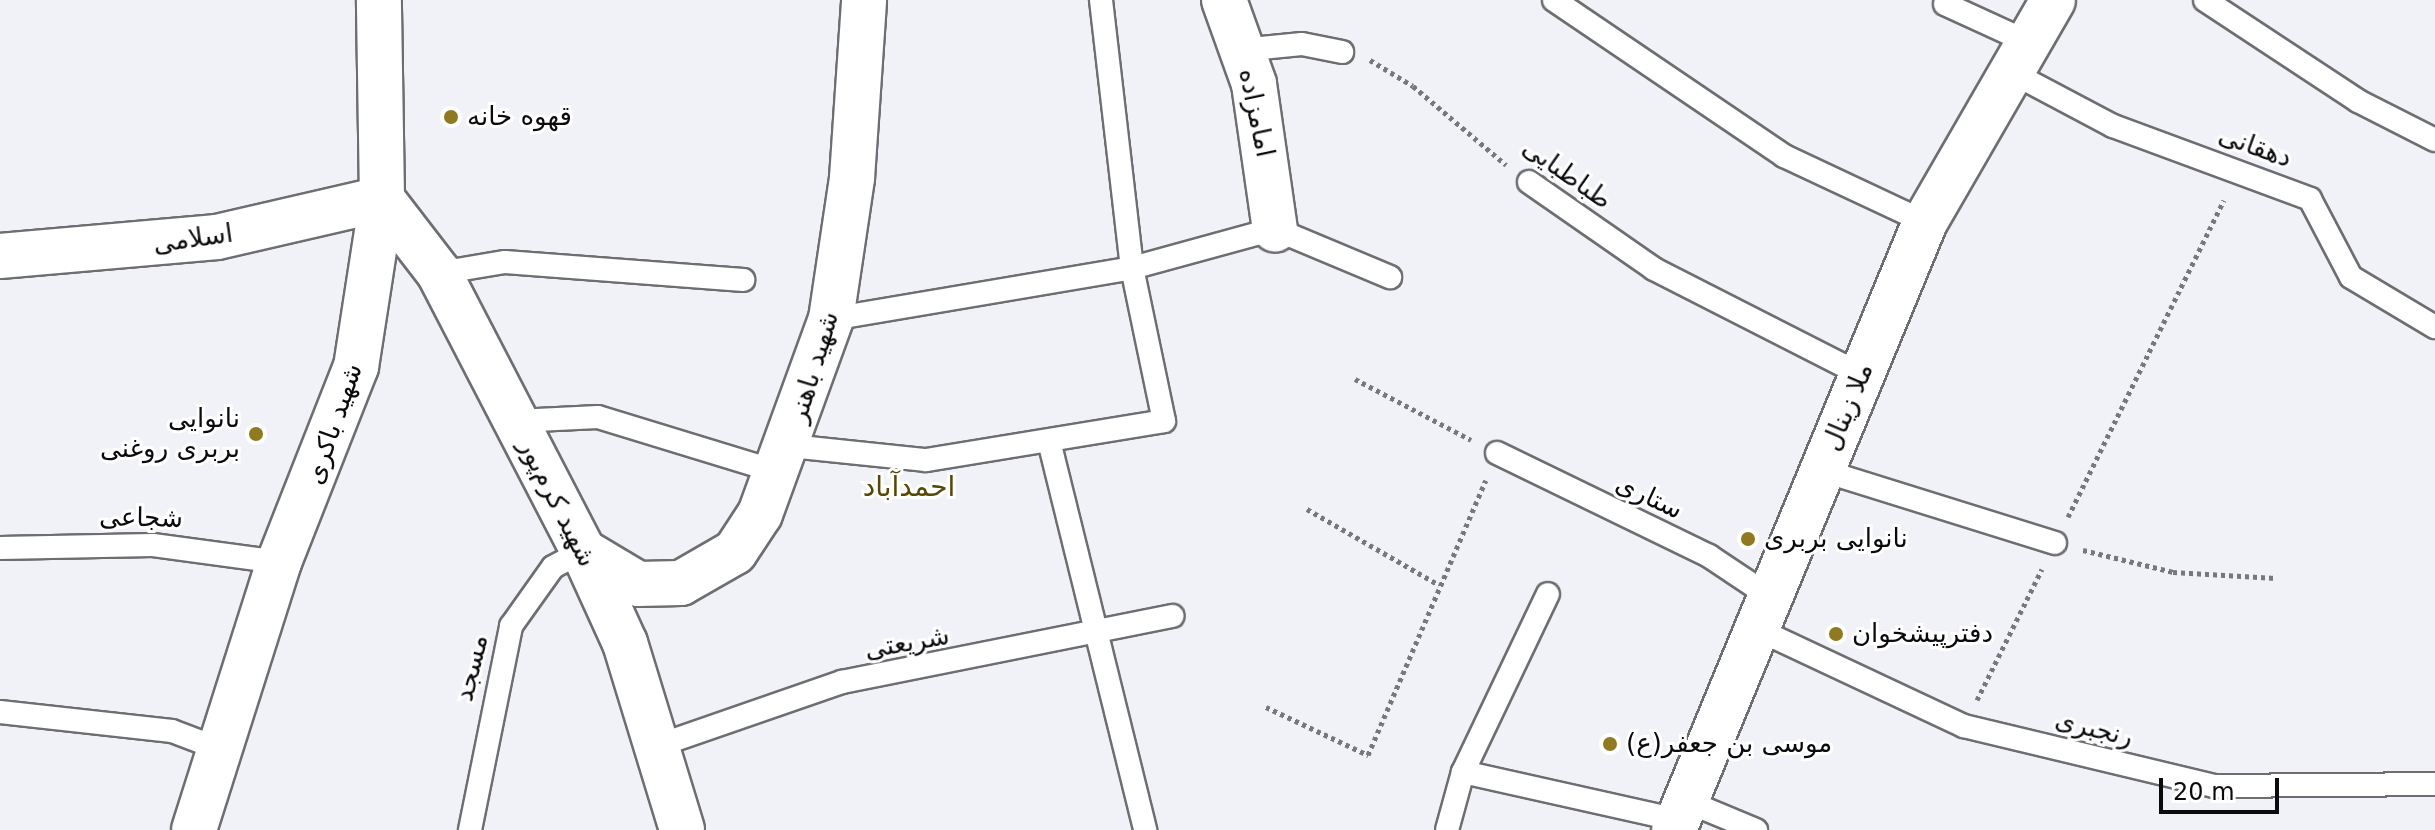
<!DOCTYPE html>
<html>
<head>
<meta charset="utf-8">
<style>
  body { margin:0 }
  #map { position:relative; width:2435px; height:830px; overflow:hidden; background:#f0f2f7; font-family:"DejaVu Sans",Cairo,sans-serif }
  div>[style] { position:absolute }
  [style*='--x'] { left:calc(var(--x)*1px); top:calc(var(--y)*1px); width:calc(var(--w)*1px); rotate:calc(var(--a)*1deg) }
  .path>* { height:5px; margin-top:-2.5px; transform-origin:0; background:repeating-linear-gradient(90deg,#77787c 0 4px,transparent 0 8px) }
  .roads { filter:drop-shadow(2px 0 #6d6e72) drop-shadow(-2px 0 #6d6e72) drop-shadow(0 2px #6d6e72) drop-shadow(0 -2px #6d6e72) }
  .lane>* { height:22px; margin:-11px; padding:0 11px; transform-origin:11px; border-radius:11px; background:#fff }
  .street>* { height:44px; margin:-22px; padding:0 22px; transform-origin:22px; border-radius:22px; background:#fff }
  .secondary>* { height:44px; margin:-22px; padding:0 22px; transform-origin:22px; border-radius:22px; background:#fff }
  .dots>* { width:22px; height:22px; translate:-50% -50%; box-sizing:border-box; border:4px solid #fff; border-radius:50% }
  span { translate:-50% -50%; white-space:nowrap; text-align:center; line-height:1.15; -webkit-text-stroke:6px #fff; paint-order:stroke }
  .street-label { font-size:26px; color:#0b0b0d }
  .poi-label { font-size:26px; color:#0b0b0d }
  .left { translate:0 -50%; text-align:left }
  .right { translate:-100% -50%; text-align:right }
  .neighbourhood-label { font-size:28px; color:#574705 }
  .scale { position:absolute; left:2159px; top:778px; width:120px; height:36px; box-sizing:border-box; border:4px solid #0b0b0d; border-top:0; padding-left:10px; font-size:24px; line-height:28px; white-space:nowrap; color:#0b0b0d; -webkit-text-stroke:6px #fff; paint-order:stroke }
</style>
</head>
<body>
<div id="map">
  <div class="path">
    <i style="--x:1370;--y:60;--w:50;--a:31.2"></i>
    <i style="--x:1413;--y:86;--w:122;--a:40.3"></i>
    <i style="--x:1355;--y:379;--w:131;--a:27.7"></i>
    <i style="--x:1307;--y:509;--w:152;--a:29.9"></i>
    <i style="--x:2068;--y:517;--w:353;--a:-63.8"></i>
    <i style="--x:2083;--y:550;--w:93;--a:13.7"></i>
    <i style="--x:2173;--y:572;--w:103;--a:3.3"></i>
    <i style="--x:1977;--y:700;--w:146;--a:-63.6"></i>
    <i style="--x:1266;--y:707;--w:113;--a:25.2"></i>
    <i style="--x:1368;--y:755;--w:299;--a:-66.8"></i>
  </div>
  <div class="roads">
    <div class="lane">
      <i style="--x:1554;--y:0;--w:278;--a:34.1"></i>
      <i style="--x:1784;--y:156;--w:156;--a:25.1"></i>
      <i style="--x:2205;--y:0;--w:183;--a:33.4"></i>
      <i style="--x:2358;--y:101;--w:86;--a:26.9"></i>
      <i style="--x:1945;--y:4;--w:91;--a:24.6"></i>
      <i style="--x:1241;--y:50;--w:61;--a:-5.6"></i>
      <i style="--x:1302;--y:44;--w:41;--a:11.3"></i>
      <i style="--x:2011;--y:72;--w:115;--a:27.9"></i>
      <i style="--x:2113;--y:126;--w:210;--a:20.3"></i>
      <i style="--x:2310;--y:199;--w:88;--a:62.3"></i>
      <i style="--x:2351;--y:277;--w:98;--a:30.8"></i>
      <i style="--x:1529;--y:182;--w:152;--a:34.8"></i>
      <i style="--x:1654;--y:269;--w:233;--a:27"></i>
      <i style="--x:439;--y:273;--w:67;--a:-9.5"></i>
      <i style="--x:505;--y:262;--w:239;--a:4.3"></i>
      <i style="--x:831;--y:319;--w:305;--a:-9.6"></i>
      <i style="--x:1132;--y:268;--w:148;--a:-15.3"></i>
      <i style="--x:1275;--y:229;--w:125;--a:22.7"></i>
      <i style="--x:516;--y:421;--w:82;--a:-2.8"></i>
      <i style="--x:598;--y:417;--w:188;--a:17"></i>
      <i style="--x:1050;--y:445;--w:397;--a:76.1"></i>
      <i style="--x:790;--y:446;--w:137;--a:5.9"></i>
      <i style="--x:926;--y:460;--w:241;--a:-9.3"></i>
      <i style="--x:1164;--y:421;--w:156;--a:-101.8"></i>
      <i style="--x:1132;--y:268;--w:270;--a:-96.6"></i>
      <i style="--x:1497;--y:453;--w:236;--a:25.9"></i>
      <i style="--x:1709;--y:556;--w:76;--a:33.7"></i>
      <i style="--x:1821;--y:470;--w:245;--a:17.3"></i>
      <i style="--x:0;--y:548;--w:153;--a:-1.1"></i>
      <i style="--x:153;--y:545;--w:127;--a:7.7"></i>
      <i style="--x:1761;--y:631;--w:224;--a:25.1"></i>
      <i style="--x:1964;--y:726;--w:257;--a:13.5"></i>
      <i style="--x:2214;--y:786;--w:221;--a:-0.5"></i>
      <i style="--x:0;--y:712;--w:173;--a:6.3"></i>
      <i style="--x:172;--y:731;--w:48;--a:20.7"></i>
      <i style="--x:657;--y:746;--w:196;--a:-19.1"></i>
      <i style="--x:842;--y:682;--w:337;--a:-11.3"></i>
      <i style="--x:1463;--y:772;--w:220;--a:12.6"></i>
      <i style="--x:1686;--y:801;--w:76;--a:22.5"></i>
      <i style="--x:470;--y:830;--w:208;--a:-78.6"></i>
      <i style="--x:511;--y:626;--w:72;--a:-54.6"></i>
      <i style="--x:553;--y:567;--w:34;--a:-28"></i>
      <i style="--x:1447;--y:830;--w:60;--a:-74.6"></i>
      <i style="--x:1463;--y:772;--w:197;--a:-64.5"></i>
    </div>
    <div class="street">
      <i style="--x:1224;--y:0;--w:89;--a:70.3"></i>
      <i style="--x:1254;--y:84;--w:147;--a:81.8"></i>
      <i style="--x:0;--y:256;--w:218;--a:-5"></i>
      <i style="--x:217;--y:237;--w:169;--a:-13"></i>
      <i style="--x:382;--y:199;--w:93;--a:52.4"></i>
      <i style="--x:439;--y:273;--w:313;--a:62.6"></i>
      <i style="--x:583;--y:551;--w:101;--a:65.5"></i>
      <i style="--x:625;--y:643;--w:195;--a:73"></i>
      <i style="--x:583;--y:551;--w:64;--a:31"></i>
      <i style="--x:638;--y:584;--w:43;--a:-1.3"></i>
      <i style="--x:681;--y:583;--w:62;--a:-29.9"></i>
      <i style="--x:735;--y:552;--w:45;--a:-56.7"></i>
      <i style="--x:760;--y:514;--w:208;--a:-70"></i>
      <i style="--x:831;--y:319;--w:143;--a:-81.5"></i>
      <i style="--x:852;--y:178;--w:178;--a:-86.1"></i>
    </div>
    <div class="secondary">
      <i style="--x:194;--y:830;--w:281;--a:-72.4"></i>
      <i style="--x:279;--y:562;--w:210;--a:-68.5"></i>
      <i style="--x:356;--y:367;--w:170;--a:-81.2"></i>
      <i style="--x:382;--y:199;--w:199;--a:-90.9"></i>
      <i style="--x:1674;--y:830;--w:658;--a:-67.57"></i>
      <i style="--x:1925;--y:222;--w:256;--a:-60"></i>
    </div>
  </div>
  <div class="dots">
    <i style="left:451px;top:117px;background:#91791f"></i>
    <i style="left:256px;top:434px;background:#91791f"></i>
    <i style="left:1748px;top:539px;background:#91791f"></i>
    <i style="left:1836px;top:634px;background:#91791f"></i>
    <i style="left:1610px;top:744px;background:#91791f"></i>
  </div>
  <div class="street-label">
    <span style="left:1256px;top:113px;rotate:78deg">امامزاده</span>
    <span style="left:2255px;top:147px;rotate:20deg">دهقانی</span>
    <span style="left:1567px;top:174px;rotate:35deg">طباطبایی</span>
    <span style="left:193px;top:239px;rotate:-8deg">اسلامی</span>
    <span style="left:814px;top:367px;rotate:-73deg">شهید باهنر</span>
    <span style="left:1848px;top:407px;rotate:-67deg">ملا زینال</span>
    <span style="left:334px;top:424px;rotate:-71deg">شهید باکری</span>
    <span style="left:1649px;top:497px;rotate:25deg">ستاری</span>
    <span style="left:557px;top:503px;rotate:63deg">شهید کرم‌پور</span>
    <span style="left:141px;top:518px;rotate:1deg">شجاعی</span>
    <span style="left:907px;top:643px;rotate:-10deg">شریعتی</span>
    <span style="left:472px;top:668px;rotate:-76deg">مسجد</span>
    <span style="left:2094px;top:729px;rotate:14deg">رنجبری</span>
  </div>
  <div class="poi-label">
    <span class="left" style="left:467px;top:117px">قهوه خانه</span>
    <span class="right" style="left:240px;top:434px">نانوایی<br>بربری روغنی</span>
    <span class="left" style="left:1764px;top:539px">نانوایی بربری</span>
    <span class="left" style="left:1852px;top:634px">دفترپیشخوان</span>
    <span class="left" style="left:1626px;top:744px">موسی بن جعفر(ع)</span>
  </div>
  <div class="neighbourhood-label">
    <span style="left:909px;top:487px">احمدآباد</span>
  </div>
  <div class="scale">20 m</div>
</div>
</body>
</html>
